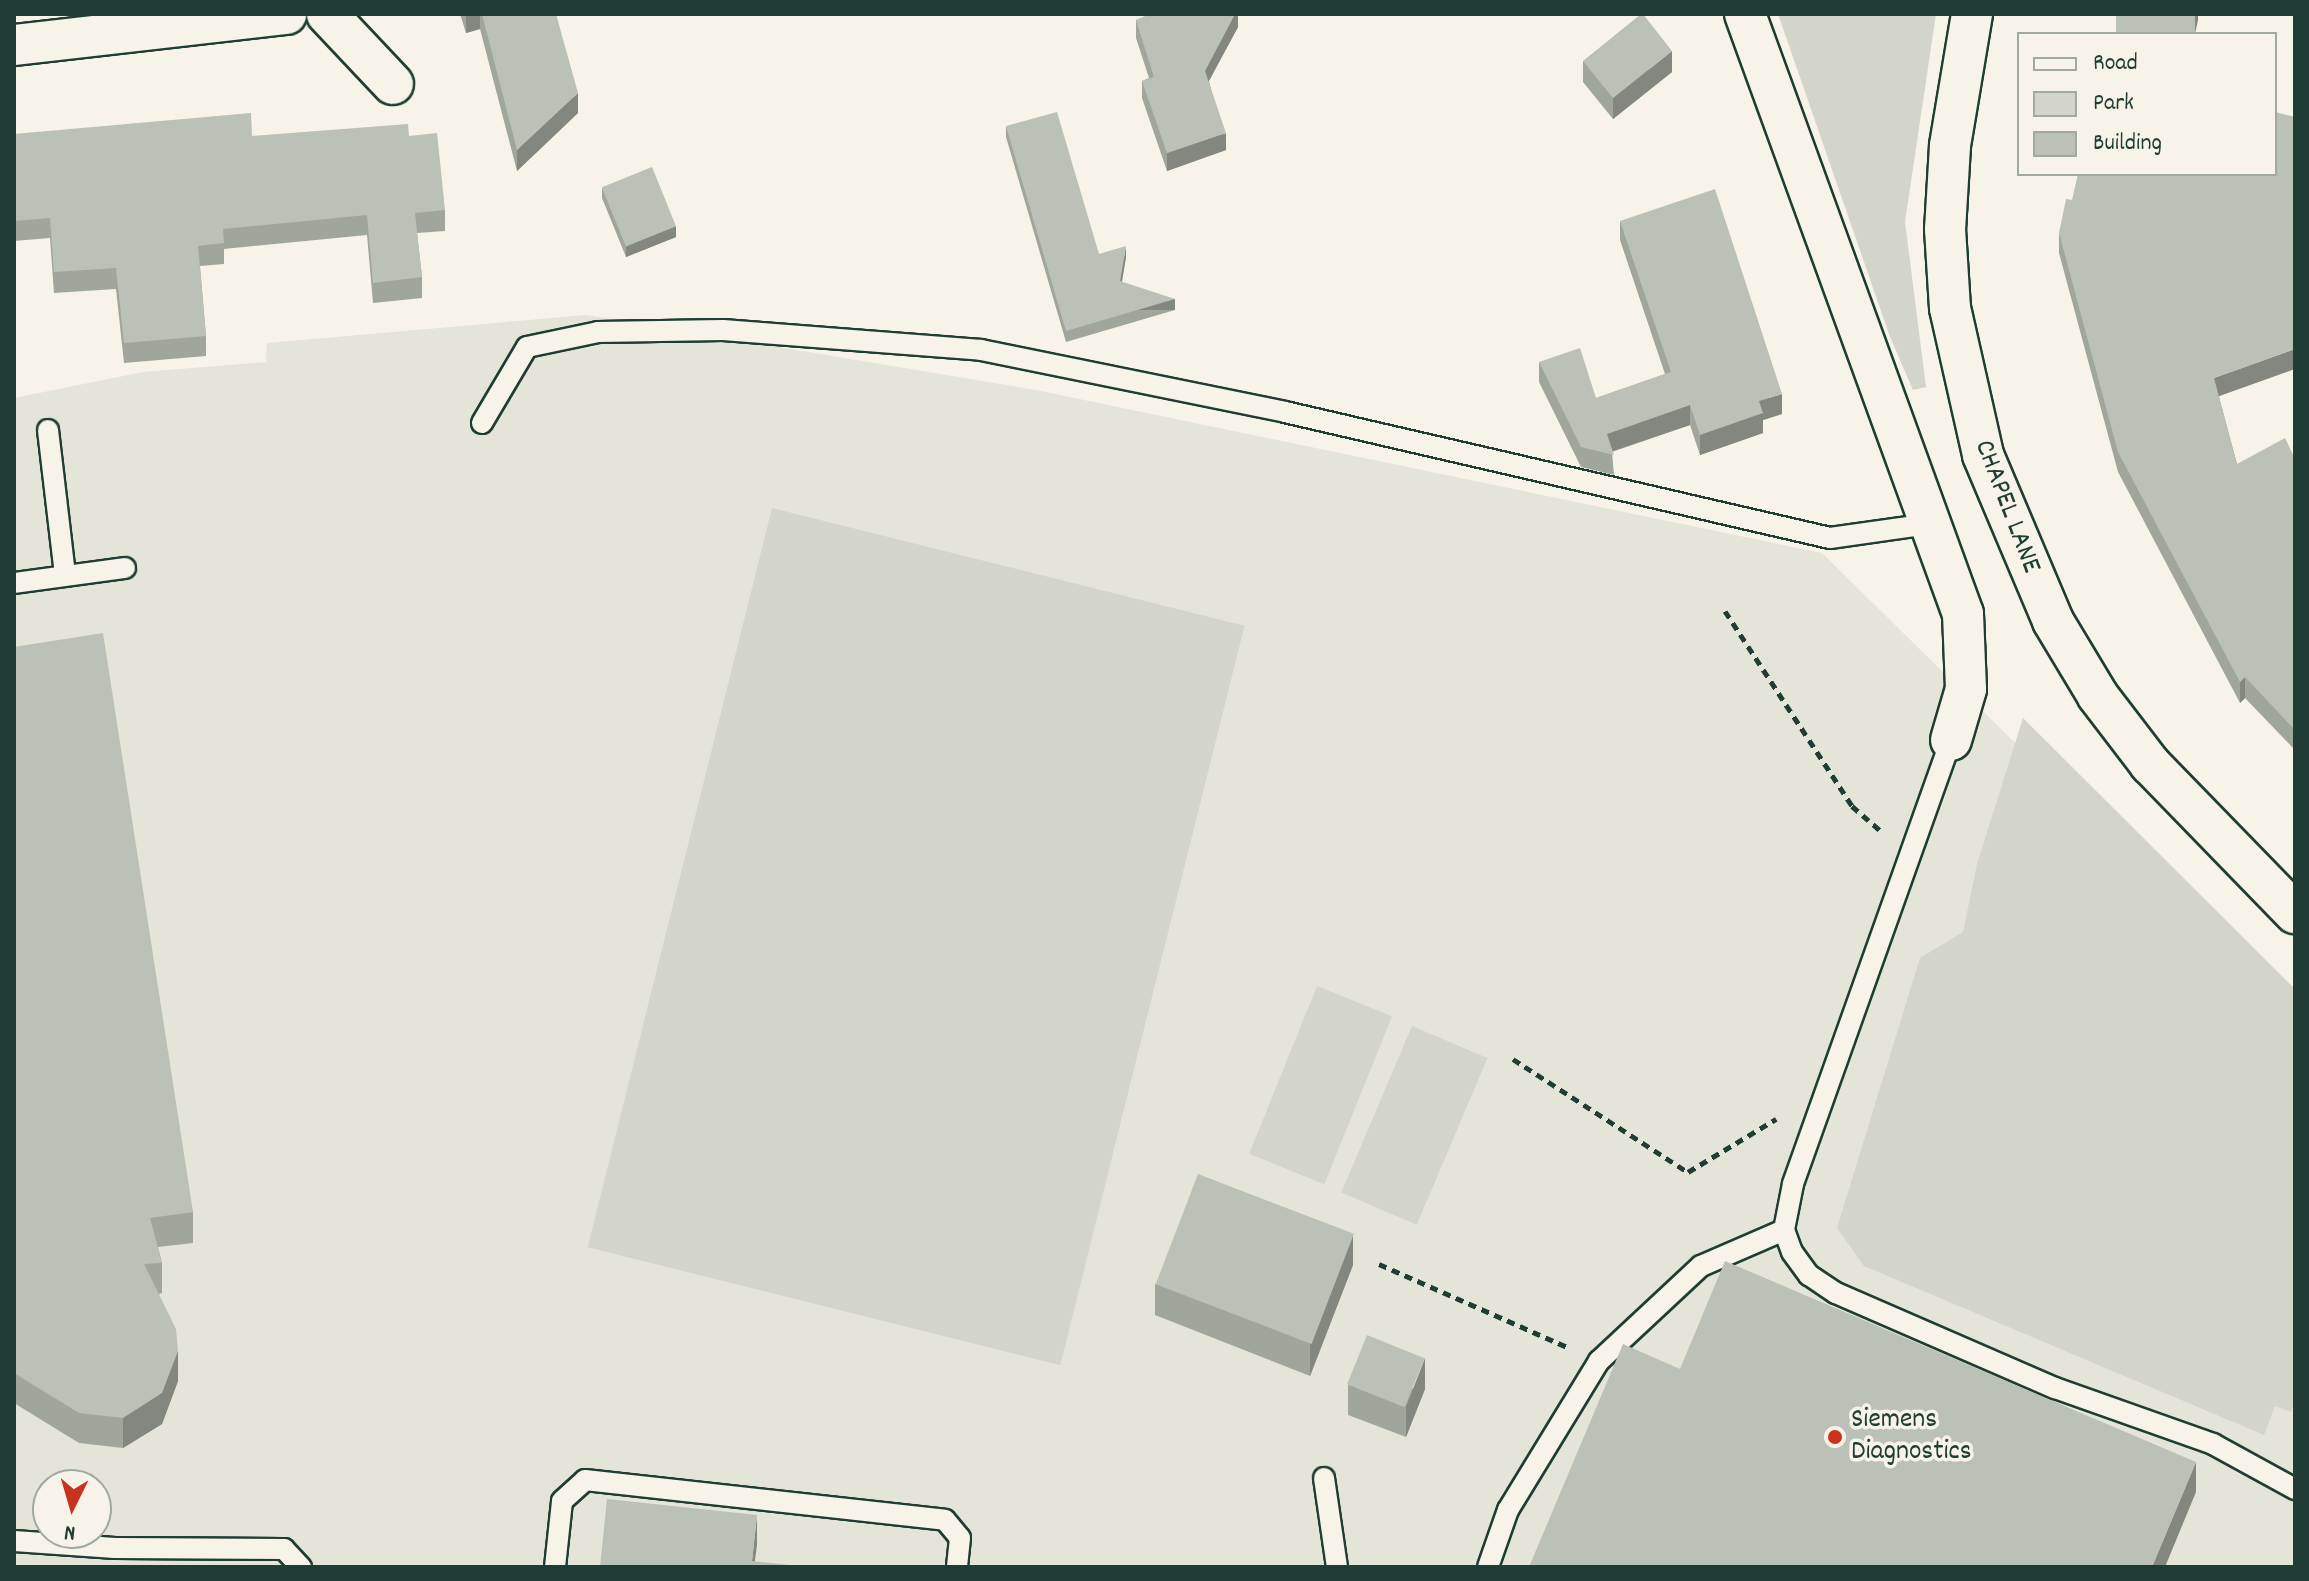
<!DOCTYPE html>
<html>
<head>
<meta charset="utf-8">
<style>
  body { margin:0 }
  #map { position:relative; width:2309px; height:1581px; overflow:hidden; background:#f7f3e8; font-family:Dekko,sans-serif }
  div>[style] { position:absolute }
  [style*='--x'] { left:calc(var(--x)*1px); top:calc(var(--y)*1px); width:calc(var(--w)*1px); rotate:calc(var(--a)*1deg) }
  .built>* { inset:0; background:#e5e4d9 }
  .green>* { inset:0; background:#d3d5ca; transform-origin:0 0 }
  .path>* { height:5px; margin-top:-2.5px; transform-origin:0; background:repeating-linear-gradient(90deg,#1f3d34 0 8px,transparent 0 14px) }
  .roads { filter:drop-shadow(2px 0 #1f3d34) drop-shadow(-2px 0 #1f3d34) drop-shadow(0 2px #1f3d34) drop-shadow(0 -2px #1f3d34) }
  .service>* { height:20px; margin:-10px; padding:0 10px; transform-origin:10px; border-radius:10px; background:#f7f3e8 }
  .minor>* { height:40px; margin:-20px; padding:0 20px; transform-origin:20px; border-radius:20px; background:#f7f3e8 }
  .wall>* { inset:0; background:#a1a69d }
  .shaded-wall>* { inset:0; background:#83877f; transform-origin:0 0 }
  .building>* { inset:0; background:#bbc1b6; transform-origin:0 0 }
  .dots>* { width:22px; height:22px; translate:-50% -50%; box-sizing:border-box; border:4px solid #f7f3e8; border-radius:50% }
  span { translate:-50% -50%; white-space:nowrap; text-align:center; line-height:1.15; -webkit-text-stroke:7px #f7f3e8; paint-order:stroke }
  .street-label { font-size:28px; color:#1f3d34 }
  .poi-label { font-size:28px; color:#1f3d34 }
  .left { translate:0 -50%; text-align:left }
  .frame { position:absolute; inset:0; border:16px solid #1f3d34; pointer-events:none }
  .legend { position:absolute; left:2017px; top:32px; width:260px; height:144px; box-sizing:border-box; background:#f7f3e8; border:2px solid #a1aaa0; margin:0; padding:10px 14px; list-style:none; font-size:24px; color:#1f3d34 }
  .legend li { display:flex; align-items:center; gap:16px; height:40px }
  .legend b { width:40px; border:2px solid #a1aaa0 }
  .north { position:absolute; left:32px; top:1469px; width:80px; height:80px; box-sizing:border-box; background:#f7f3e8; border:2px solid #a1aaa0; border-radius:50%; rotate:185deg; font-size:22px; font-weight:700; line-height:32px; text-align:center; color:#1f3d34 }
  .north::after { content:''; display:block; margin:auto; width:28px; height:36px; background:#c8321e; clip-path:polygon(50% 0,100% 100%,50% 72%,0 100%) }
</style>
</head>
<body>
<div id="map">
  <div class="built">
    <i style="clip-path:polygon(evenodd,586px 315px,1036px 390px,1822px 553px,2295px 1018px,2295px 1567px,14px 1567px,14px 398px,143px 372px,266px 362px,267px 343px,586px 315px,48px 1485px,96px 1485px,96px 1533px,48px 1533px,48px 1485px)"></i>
  </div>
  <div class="green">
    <i style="clip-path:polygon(1778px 14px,1936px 14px,1905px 222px,1926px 387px,1913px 390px,1890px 337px)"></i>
    <i style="left:772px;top:508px;width:487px;height:762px;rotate:14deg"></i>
    <i style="clip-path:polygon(2023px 718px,2295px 989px,2295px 1399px,2291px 1412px,2275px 1406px,2264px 1435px,1864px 1266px,1837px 1228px,1920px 958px,1963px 932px,1977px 864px)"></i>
    <i style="left:1317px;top:986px;width:81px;height:181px;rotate:22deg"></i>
    <i style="left:1412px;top:1026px;width:82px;height:181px;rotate:23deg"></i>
  </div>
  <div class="path">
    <i style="--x:1725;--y:611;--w:233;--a:56.9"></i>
    <i style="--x:1852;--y:806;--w:38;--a:41"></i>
    <i style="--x:1513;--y:1059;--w:208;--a:32.9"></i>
    <i style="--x:1688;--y:1172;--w:103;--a:-31.1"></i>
    <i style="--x:1379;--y:1264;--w:206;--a:23.8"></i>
  </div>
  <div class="roads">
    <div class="service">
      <i style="--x:482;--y:423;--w:88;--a:-59.4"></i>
      <i style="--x:527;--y:347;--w:73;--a:-11.9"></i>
      <i style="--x:598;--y:332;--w:125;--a:-0.9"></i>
      <i style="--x:723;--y:330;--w:259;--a:4.4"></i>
      <i style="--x:981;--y:350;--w:310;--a:11.5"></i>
      <i style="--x:1285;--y:412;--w:559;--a:13.02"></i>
      <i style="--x:1830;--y:538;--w:99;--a:-8.1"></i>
      <i style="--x:48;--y:430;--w:145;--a:83.3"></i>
      <i style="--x:14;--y:583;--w:112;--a:-7.7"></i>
      <i style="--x:1951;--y:740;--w:471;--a:109.6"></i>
      <i style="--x:1793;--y:1184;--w:47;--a:101.1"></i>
      <i style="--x:1784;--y:1230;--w:23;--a:70"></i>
      <i style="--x:1792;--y:1252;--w:29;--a:54"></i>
      <i style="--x:1809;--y:1275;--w:32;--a:34"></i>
      <i style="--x:1836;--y:1293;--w:239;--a:23.5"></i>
      <i style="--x:2055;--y:1388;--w:168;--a:19.5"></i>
      <i style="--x:2213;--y:1444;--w:94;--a:28.8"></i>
      <i style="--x:1324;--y:1478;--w:90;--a:81.7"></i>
      <i style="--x:14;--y:1541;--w:101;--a:4"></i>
      <i style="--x:115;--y:1548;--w:169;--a:0.3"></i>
      <i style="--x:284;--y:1549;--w:25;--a:47"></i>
      <i style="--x:555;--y:1567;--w:66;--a:-83.9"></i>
      <i style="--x:562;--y:1501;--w:31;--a:-42"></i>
      <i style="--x:585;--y:1480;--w:362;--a:6.3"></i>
      <i style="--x:945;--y:1520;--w:23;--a:50"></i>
      <i style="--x:960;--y:1538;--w:29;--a:96"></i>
      <i style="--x:1488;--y:1567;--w:60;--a:-70.7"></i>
      <i style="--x:1508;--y:1510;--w:175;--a:-58.6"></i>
      <i style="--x:1599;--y:1361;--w:139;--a:-43"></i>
      <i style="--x:1701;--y:1266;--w:90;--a:-23.4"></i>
    </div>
    <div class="minor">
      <i style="--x:327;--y:14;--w:96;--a:46.7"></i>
      <i style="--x:1745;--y:14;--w:638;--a:70.03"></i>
      <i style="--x:1963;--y:614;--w:75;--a:87.7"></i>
      <i style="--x:1966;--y:689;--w:53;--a:106.4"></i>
      <i style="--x:1972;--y:14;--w:134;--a:99.5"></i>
      <i style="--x:1950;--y:146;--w:83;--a:93.4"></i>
      <i style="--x:1945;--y:229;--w:79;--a:86.4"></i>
      <i style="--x:1950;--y:308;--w:151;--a:77.3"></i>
      <i style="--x:1983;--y:455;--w:180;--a:67.1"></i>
      <i style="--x:2053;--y:621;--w:87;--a:59"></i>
      <i style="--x:2098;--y:696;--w:86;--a:52.6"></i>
      <i style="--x:2150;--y:764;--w:208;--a:45.8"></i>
      <i style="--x:14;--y:45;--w:274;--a:-6.5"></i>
    </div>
  </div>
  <div class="wall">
    <i style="clip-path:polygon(460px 14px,556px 14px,578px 113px,517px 171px,480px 29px,466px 33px)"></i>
    <i style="clip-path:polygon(1145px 14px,1238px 14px,1238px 27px,1209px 81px,1226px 150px,1167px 171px,1142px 98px,1142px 81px,1149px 78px,1136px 38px,1136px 20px,1145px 17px)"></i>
    <i style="clip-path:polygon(1583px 61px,1672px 72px,1613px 119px,1583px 82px)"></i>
    <i style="clip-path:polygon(1006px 126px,1099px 254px,1126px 257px,1122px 282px,1175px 310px,1066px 342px,1006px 137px)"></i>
    <i style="clip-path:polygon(14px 134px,252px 136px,409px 136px,445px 210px,445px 231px,417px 233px,422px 277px,422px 298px,373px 303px,367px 235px,224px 249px,224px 264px,200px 266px,206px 336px,206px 356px,124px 363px,116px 289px,54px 293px,50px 238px,14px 241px)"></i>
    <i style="clip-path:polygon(602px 188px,676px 237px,626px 257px,602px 198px)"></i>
    <i style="clip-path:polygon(1620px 221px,1782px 414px,1763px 420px,1763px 433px,1700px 455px,1690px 425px,1612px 452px,1614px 475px,1581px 467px,1539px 382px,1539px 362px,1596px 398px,1665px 374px,1620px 240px)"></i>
    <i style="clip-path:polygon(2059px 233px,2219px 397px,2237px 464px,2295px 459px,2295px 750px,2245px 698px,2240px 703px,2118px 472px,2059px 253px)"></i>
    <i style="clip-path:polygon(14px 647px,193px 1212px,193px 1243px,158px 1247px,162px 1263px,162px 1293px,159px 1294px,178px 1381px,162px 1424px,123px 1448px,79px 1443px,14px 1403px)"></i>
    <i style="clip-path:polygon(1353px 1265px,1310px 1376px,1155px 1315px,1155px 1284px)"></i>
    <i style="clip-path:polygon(1348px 1385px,1425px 1389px,1406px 1437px,1348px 1415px)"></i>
  </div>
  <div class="shaded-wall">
    <i style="clip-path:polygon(466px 14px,480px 14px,480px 29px,466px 33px)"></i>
    <i style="clip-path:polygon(1235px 14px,1238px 14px,1238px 27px,1205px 88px,1205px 71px)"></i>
    <i style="clip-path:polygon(2195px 14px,2198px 14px,2198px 20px,2195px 34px,2190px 34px)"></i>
    <i style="clip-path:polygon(1672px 51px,1672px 72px,1613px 119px,1613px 98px)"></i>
    <i style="clip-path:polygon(578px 93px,578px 113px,517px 171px,517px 150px)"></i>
    <i style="clip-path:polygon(1226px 133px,1226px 150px,1167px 171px,1167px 153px)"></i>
    <i style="clip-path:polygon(676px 226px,676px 237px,626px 257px,626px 246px)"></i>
    <i style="clip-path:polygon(1126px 246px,1126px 257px,1120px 292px,1120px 281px)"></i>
    <i style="left:1175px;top:299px;width:11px;height:114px;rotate:90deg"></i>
    <i style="clip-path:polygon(2295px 349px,2295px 369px,2214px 398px,2214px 378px)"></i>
    <i style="clip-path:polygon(1782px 394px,1782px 414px,1763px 420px,1763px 433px,1700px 455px,1700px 435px,1759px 401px)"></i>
    <i style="clip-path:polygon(1690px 405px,1690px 425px,1607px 453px,1607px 434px)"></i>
    <i style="clip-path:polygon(2245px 677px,2245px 698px,2240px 703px,2240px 682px)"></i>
    <i style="clip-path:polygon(1353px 1235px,1353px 1265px,1310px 1376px,1310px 1345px)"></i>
    <i style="clip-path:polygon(178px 1351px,178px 1381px,162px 1424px,123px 1448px,123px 1418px)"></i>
    <i style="clip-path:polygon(1425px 1358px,1425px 1389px,1406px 1437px,1406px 1407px)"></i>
    <i style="clip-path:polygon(2196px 1462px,2196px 1492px,2165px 1567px,2152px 1567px)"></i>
    <i style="clip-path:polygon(757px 1515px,757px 1545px,754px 1567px,752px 1561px)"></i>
  </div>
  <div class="building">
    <i style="clip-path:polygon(482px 14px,556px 14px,578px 93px,517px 150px)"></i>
    <i style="clip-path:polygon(1150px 14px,1235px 14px,1205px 71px,1226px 133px,1167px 153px,1142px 81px,1154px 77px,1136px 20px)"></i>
    <i style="clip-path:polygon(1641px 14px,1643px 14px,1672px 51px,1613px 98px,1583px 61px)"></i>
    <i style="left:2116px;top:14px;width:79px;height:20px"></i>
    <i style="clip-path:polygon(1057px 112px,1099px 254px,1126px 246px,1120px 281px,1175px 299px,1066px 331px,1006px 126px)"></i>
    <i style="clip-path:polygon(2275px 112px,2295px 117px,2295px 349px,2214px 378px,2237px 464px,2285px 438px,2295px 459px,2295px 730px,2245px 677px,2240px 682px,2118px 452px,2059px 233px,2066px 199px,2072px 200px,2078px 174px,2275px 174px)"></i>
    <i style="clip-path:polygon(251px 113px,252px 136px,408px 124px,409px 136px,437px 133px,445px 210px,415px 213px,422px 277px,373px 283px,367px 215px,223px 229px,224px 243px,198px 246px,206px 336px,124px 343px,116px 268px,54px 272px,50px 218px,14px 221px,14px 134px)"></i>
    <i style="left:652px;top:167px;width:64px;height:54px;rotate:68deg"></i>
    <i style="clip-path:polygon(1715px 189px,1782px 394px,1759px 401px,1763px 413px,1700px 435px,1690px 405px,1607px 434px,1614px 455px,1581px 447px,1539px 362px,1580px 348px,1596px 398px,1671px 372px,1620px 221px)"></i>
    <i style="clip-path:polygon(103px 633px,193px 1212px,150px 1218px,162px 1263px,144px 1264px,176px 1329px,178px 1351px,162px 1393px,123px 1418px,79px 1413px,14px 1373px,14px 647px)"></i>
    <i style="left:1198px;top:1174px;width:167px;height:118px;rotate:21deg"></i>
    <i style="clip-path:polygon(1725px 1261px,2196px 1462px,2152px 1567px,1529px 1567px,1623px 1344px,1680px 1369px)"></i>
    <i style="left:1367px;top:1335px;width:62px;height:53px;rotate:22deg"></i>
    <i style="clip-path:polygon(607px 1499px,757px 1515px,752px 1561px,810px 1567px,600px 1567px)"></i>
  </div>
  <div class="dots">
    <i style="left:1835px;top:1437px;background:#c8321e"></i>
  </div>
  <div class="street-label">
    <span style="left:2006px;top:507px;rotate:69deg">CHAPEL LANE</span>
  </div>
  <div class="poi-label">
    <span class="left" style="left:1851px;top:1437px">Siemens<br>Diagnostics</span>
  </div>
  <div class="frame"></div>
  <ul class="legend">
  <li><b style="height:10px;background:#f7f3e8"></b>Road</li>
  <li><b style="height:22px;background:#d3d5ca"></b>Park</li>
  <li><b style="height:22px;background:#bbc1b6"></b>Building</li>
  </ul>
  <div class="north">N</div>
</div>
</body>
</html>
